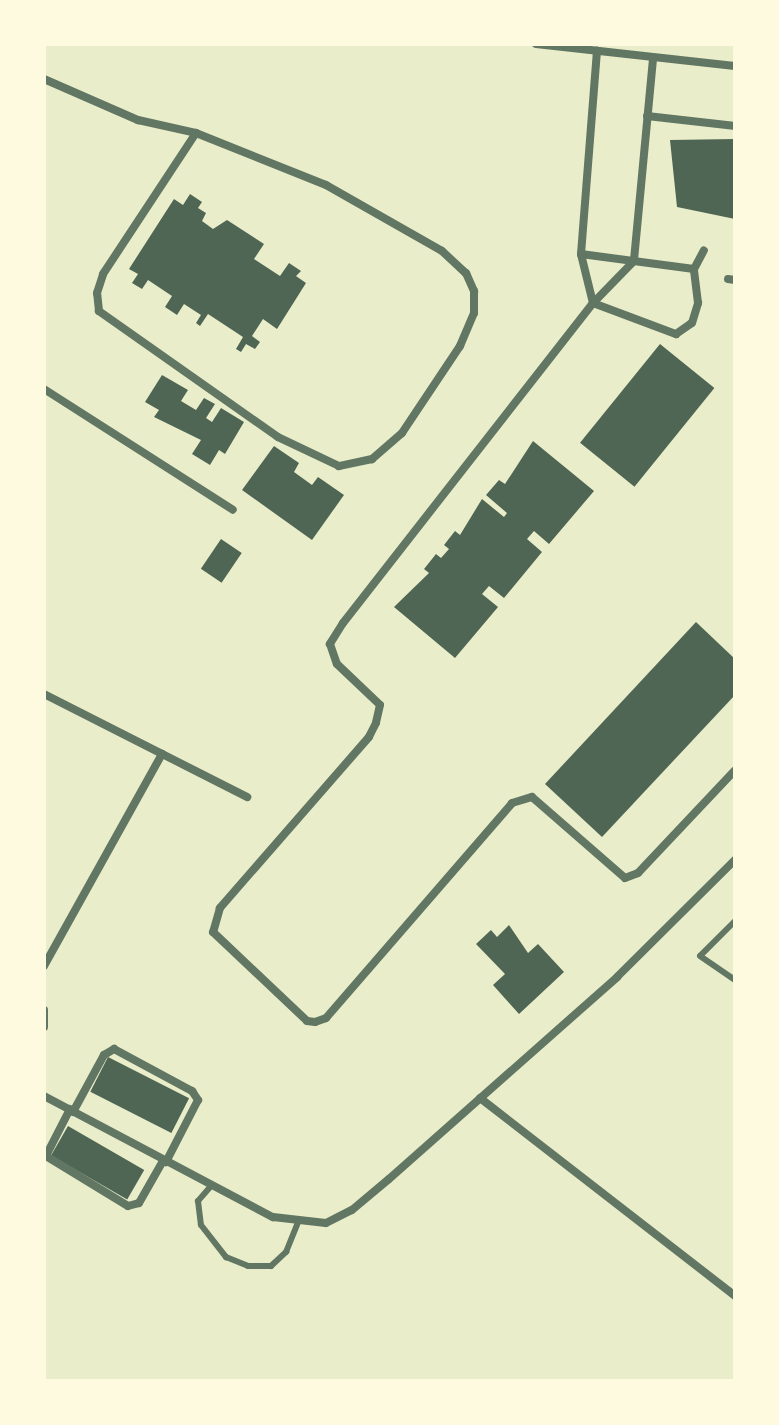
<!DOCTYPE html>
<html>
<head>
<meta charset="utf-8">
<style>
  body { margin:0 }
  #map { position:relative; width:779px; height:1425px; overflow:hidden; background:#e9edc9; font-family:"Noto Serif",serif }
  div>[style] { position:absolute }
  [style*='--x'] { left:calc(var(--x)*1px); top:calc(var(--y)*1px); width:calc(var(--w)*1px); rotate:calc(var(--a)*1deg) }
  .building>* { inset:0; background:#4f6655; transform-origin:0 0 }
  .service>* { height:6px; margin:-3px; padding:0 3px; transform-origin:3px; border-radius:3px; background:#617663 }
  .minor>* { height:8px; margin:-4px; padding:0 4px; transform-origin:4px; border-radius:4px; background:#617663 }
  span { translate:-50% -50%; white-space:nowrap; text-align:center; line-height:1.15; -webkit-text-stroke:6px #fefae0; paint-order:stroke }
  .frame { position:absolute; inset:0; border:46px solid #fefae0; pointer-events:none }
</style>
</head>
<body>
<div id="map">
  <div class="building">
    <i style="clip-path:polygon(735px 139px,735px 219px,677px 207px,670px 140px)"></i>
    <i style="clip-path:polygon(190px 194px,202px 202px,198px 208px,206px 213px,202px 221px,213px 229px,227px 220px,264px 244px,254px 259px,280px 276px,289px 263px,301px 271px,296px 276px,306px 283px,277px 329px,263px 319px,252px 336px,260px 342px,255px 349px,246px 344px,241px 352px,236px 349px,243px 337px,208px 314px,200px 326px,196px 323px,201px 315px,184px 304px,177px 315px,165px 307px,172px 296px,148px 280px,142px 289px,132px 283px,138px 274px,129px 269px,174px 199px,183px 205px)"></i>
    <i style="left:660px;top:344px;width:70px;height:127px;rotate:39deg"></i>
    <i style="clip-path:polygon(162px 375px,188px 390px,181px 401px,196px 410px,204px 398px,215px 404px,206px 418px,212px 422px,221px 408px,244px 422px,225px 454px,219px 450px,210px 465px,192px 454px,201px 440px,154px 417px,159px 410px,145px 402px)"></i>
    <i style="clip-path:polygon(533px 441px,594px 491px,549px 544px,534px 531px,527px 539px,542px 552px,504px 598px,489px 586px,482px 594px,498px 607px,455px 658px,394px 607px,429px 573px,424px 569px,436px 554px,441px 558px,449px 549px,444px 545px,455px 531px,460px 535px,482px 499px,504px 517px,507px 513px,486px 495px,499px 480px,505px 484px)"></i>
    <i style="clip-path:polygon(274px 446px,299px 463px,294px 472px,312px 485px,318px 477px,344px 495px,312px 540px,242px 490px)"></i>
    <i style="left:221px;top:539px;width:25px;height:36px;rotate:34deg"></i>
    <i style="clip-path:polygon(696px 622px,735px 659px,735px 695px,602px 837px,545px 784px)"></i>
    <i style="clip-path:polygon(509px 925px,528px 953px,538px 944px,564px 972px,519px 1014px,493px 985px,505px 974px,476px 944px,491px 930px,497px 937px)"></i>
    <i style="left:108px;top:1057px;width:91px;height:39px;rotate:27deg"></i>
    <i style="left:68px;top:1126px;width:88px;height:34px;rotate:30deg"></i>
  </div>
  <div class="service">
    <i style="--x:735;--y:921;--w:49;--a:135"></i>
    <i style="--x:700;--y:956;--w:42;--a:34.4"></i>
    <i style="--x:211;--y:1186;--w:20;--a:131"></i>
    <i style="--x:198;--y:1201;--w:24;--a:83"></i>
    <i style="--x:201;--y:1225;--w:41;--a:52"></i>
    <i style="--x:226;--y:1257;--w:24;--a:22"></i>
    <i style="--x:248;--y:1266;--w:23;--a:0"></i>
    <i style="--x:271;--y:1266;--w:21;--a:-43"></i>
    <i style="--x:286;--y:1252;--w:31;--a:-68"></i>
  </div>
  <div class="minor">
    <i style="--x:536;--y:44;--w:200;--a:6.3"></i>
    <i style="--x:653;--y:59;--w:203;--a:95.4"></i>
    <i style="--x:634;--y:261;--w:59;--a:134.3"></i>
    <i style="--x:593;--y:303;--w:406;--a:128"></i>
    <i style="--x:343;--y:623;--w:25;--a:122"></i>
    <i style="--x:330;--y:644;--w:21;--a:71"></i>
    <i style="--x:337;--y:664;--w:59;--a:43.6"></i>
    <i style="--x:380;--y:705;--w:18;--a:103"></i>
    <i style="--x:376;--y:723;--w:16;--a:117"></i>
    <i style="--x:369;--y:737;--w:227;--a:131.1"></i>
    <i style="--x:220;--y:908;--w:25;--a:106"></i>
    <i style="--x:213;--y:932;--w:129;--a:43.4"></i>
    <i style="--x:307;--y:1021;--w:8;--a:7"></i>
    <i style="--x:315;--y:1022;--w:12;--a:-20"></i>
    <i style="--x:326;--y:1018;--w:284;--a:-49.1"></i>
    <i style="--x:512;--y:803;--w:21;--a:-17"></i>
    <i style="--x:532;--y:797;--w:123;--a:41.1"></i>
    <i style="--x:625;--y:878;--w:14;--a:-21"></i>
    <i style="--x:638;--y:873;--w:141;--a:-46.7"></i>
    <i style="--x:44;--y:79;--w:103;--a:23.6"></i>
    <i style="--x:138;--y:120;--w:59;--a:12.6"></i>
    <i style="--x:196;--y:133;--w:140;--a:21.8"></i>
    <i style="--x:326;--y:185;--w:133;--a:29.6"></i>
    <i style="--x:442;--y:251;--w:33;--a:43"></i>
    <i style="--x:466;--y:273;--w:20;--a:66"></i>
    <i style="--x:474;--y:291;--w:22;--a:90"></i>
    <i style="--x:474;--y:313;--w:36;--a:113"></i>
    <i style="--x:460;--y:346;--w:105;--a:123.7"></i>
    <i style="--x:402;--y:433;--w:40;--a:139"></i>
    <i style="--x:372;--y:459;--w:34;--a:168"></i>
    <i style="--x:339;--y:466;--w:68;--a:-154.6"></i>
    <i style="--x:278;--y:437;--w:219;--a:-144.9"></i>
    <i style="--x:99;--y:311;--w:18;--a:-96"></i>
    <i style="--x:97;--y:293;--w:20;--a:-72"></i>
    <i style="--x:103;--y:274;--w:169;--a:-56.6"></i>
    <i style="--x:647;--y:116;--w:89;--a:6.5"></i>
    <i style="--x:581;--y:254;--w:114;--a:7.6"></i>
    <i style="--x:694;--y:269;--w:21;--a:-62"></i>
    <i style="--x:728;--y:279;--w:7;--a:8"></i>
    <i style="--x:593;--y:303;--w:50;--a:-103.8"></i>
    <i style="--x:581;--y:254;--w:204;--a:-85.5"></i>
    <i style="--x:593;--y:303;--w:89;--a:20.5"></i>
    <i style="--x:676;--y:334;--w:19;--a:-35"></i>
    <i style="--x:692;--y:323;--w:21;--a:-73"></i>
    <i style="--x:698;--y:303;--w:34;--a:-97"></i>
    <i style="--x:44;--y:389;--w:224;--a:32.6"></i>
    <i style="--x:44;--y:694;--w:228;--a:26.9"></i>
    <i style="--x:44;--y:966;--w:243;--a:-60.9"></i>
    <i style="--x:44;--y:1010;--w:17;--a:90"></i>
    <i style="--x:44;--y:1096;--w:259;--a:27.9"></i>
    <i style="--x:273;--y:1217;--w:53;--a:6.5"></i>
    <i style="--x:326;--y:1223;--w:29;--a:-27"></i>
    <i style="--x:352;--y:1210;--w:48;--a:-40"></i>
    <i style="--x:389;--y:1179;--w:305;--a:-41.5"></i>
    <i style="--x:617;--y:977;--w:166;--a:-44.8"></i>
    <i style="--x:480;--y:1098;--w:323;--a:37.8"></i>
    <i style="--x:70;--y:1109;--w:53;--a:117.1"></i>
    <i style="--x:46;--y:1156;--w:96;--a:31.4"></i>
    <i style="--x:128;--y:1206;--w:11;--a:-15"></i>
    <i style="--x:139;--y:1203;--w:48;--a:-60.3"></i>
    <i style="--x:73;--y:1112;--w:65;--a:-61.5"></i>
    <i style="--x:104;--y:1055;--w:12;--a:-31"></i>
    <i style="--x:114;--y:1049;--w:89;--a:28.3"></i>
    <i style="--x:192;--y:1091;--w:11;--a:56"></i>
    <i style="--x:198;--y:1100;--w:70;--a:117.3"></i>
  </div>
  <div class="frame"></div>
</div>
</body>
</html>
